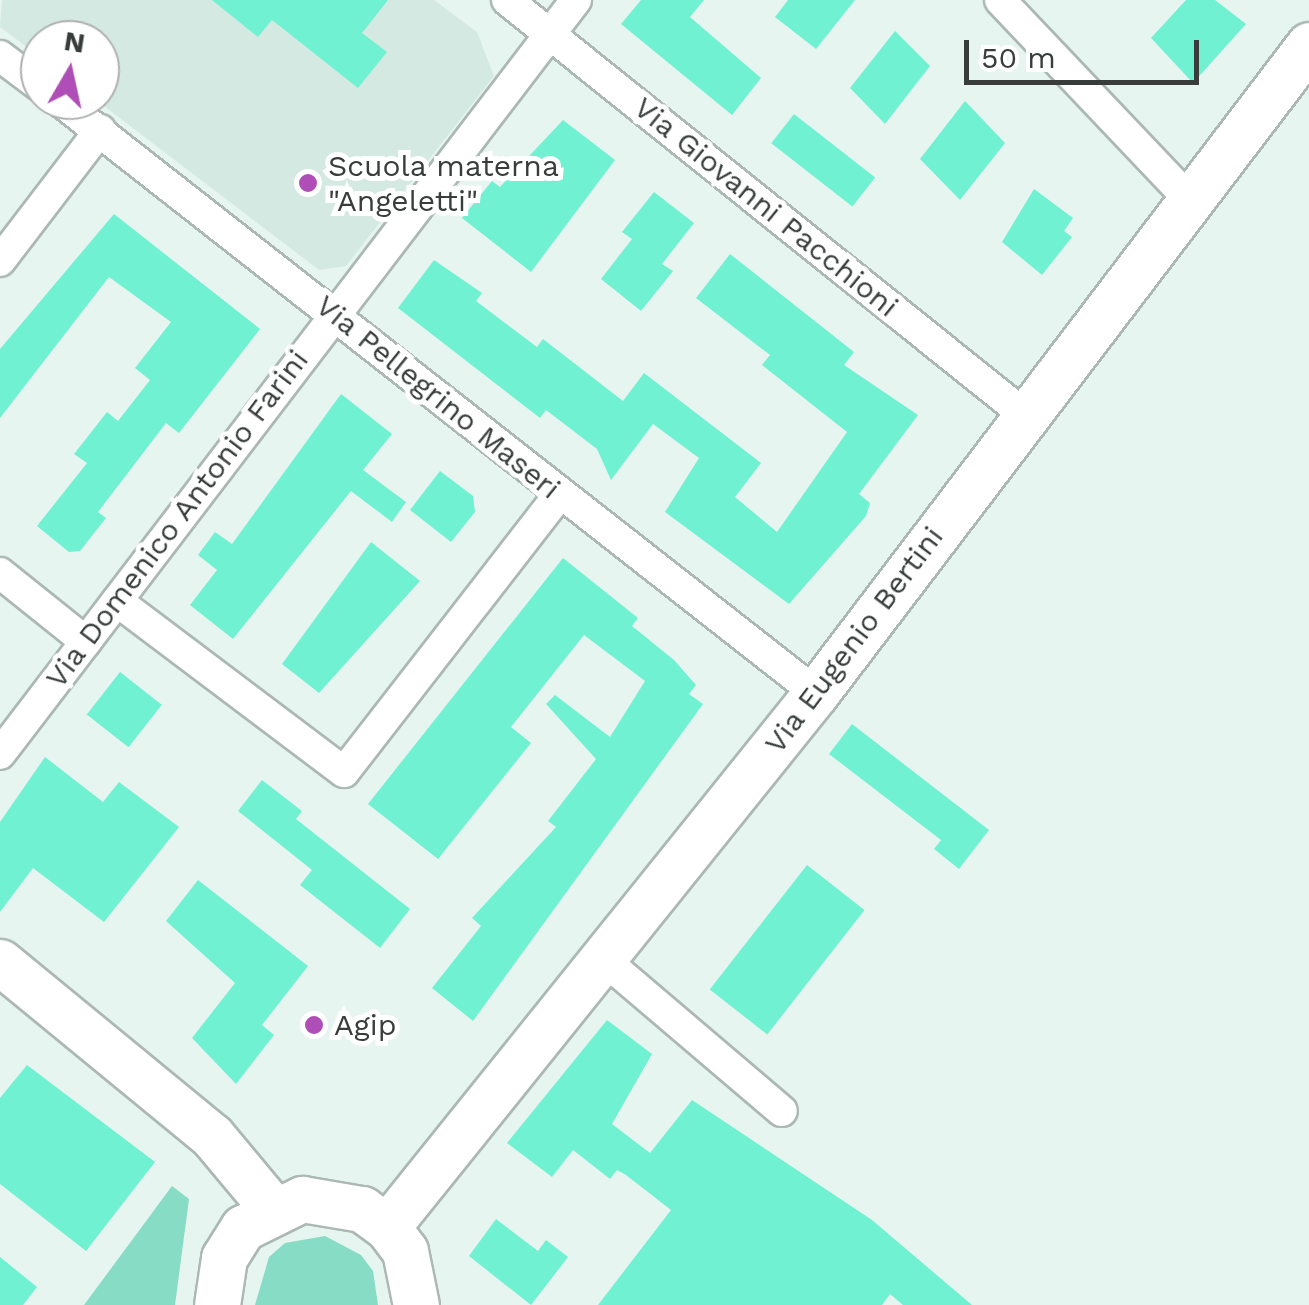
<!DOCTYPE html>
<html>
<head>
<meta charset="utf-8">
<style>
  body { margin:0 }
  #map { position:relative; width:1309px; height:1305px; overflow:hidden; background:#e7f5f0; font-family:"Work Sans",sans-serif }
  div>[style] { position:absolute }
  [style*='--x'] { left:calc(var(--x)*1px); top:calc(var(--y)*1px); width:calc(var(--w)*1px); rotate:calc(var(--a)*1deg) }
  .built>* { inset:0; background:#d4e9e2 }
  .green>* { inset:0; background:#86dcc4 }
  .building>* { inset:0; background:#70f1d1; transform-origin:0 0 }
  .roads { filter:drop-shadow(2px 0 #abb8b3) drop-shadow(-2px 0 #abb8b3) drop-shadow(0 2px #abb8b3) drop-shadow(0 -2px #abb8b3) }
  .street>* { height:30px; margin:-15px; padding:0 15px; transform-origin:15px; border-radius:15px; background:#fff }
  .secondary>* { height:45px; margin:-22.5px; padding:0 22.5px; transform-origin:22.5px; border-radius:22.5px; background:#fff }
  .dots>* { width:28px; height:28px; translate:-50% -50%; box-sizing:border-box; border:5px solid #fff; border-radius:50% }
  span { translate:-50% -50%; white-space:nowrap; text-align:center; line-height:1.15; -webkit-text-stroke:10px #fff; paint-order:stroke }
  .poi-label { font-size:30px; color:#383d3b }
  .left { translate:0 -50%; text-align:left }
  .street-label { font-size:30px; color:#383d3b }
  .north { position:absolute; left:20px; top:20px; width:100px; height:100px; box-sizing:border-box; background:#fff; border:2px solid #afb1b1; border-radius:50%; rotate:9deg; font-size:28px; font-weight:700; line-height:40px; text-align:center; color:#383d3b }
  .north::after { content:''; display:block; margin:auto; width:35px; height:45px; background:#ae4eb6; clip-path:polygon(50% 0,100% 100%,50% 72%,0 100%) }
  .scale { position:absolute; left:964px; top:40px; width:235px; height:45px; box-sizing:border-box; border:5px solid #383d3b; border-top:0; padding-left:12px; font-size:30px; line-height:35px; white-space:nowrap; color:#383d3b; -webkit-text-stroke:8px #fff; paint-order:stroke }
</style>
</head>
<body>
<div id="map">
  <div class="built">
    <i style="clip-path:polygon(2px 0,434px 0,477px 32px,494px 76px,346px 266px,319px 270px,96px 100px,100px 40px,40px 40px,40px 57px,0 27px)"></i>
  </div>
  <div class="green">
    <i style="clip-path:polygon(172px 1186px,189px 1199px,175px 1305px,84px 1305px)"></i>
    <i style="clip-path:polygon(325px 1236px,361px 1255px,373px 1271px,378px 1305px,255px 1305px,269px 1257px,285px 1243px)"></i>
  </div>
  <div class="building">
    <i style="clip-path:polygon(212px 0,388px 0,362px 33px,387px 52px,358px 88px,272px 20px,258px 37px)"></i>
    <i style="clip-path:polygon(641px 0,704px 0,690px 17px,761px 78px,732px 115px,621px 24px)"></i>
    <i style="clip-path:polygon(788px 0,855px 0,816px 49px,775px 17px)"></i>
    <i style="clip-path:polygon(1186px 0,1215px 0,1246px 24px,1193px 83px,1151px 38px)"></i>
    <i style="clip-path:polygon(895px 31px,930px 66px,885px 124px,850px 88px)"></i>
    <i style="clip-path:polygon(965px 101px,1005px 143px,960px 200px,920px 159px)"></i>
    <i style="left:794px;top:114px;width:103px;height:37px;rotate:38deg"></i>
    <i style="clip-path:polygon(563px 120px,615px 160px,531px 272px,462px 218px,492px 181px,500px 187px)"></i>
    <i style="clip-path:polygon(1034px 189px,1073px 218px,1064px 231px,1072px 237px,1042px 275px,1002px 242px)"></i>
    <i style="clip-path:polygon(654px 192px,694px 223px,662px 264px,673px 271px,641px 311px,601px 279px,632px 239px,622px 232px)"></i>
    <i style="clip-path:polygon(114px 214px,260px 329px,179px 433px,166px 423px,98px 512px,106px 518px,80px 551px,69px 552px,37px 526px,87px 463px,74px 454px,107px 412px,118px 421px,150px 380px,135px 368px,171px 322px,109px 277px,0 418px,0 349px)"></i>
    <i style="clip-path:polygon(730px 254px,854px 352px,844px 365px,918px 415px,859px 494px,870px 503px,866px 516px,789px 604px,665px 512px,699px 458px,653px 424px,611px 480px,597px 449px,546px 410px,540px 418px,398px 308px,434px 260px,482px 293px,476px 301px,537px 347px,543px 339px,623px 401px,644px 373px,761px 463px,735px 497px,777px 532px,847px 432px,762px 365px,770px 355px,696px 298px)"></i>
    <i style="clip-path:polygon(341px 394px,392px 434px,363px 470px,406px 502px,392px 522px,351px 491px,233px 639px,190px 605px,217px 570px,198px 555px,215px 532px,232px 544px)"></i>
    <i style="clip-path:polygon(440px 471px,473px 496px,475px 512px,451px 542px,410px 510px)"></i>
    <i style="clip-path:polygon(371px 542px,420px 581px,319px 693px,282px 664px)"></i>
    <i style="clip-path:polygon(563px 558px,638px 618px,632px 626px,674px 660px,696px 685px,689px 694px,703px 704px,473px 1021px,432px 988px,481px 926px,472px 918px,556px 827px,548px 821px,596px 759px,546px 704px,555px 695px,610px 737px,645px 681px,584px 635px,511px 727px,531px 743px,438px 859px,368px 804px)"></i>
    <i style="left:120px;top:672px;width:53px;height:54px;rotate:38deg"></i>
    <i style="clip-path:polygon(852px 724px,989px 830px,959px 869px,934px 849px,941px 840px,829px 754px)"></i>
    <i style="clip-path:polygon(45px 757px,103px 802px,119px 782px,179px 827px,104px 922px,33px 868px,0 912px,0 822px)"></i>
    <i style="clip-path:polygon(262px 780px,302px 811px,296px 819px,410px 909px,380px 948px,300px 885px,312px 870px,238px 811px)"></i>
    <i style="left:807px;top:865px;width:73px;height:158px;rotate:38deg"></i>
    <i style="clip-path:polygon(198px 880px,308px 966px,262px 1025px,274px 1035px,236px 1084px,192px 1038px,235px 983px,166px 921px)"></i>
    <i style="clip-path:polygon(607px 1020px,652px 1054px,612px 1124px,650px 1153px,692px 1100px,872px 1220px,972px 1305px,903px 1305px,890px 1294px,882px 1305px,598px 1305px,671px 1210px,626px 1175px,617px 1170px,610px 1179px,573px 1150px,552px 1177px,507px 1143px)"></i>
    <i style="clip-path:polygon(27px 1065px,155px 1162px,86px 1251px,0 1184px,0 1098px)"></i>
    <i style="clip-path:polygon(496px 1219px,538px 1251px,546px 1240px,568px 1257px,531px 1305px,469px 1256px)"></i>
    <i style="clip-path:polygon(0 1257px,37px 1287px,23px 1305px,0 1305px)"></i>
  </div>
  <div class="roads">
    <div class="street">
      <i style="--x:507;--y:0;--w:664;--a:38.7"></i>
      <i style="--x:1000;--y:0;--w:273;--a:46.5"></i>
      <i style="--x:0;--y:56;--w:50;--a:36.9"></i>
      <i style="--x:59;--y:100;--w:962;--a:38.07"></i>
      <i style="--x:0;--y:261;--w:165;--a:-52.6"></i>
      <i style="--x:0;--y:573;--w:110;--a:38.7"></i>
      <i style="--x:117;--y:601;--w:284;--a:37"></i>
      <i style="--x:344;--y:772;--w:352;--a:-52.2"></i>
      <i style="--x:0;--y:754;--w:949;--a:-52.62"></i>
      <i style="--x:602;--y:958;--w:236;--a:40.4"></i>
    </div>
    <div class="secondary">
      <i style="--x:0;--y:962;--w:274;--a:39.4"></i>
      <i style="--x:212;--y:1136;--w:94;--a:50.2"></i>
      <i style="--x:387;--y:1227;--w:685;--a:-51.22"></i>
      <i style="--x:816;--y:693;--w:814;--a:-52.74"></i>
      <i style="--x:217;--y:1305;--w:48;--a:-81.5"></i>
      <i style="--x:224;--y:1258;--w:36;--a:-58"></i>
      <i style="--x:243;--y:1228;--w:66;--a:-26.2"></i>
      <i style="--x:302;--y:1199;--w:61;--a:9.5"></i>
      <i style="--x:362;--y:1209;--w:31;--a:36"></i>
      <i style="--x:387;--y:1227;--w:30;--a:53"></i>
      <i style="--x:405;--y:1251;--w:55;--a:78.5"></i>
    </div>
  </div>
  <div class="dots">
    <i style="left:308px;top:183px;background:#ae4eb6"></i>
    <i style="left:314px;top:1025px;background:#ae4eb6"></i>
  </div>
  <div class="poi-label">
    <span class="left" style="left:328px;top:183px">Scuola materna<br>"Angeletti"</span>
    <span class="left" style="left:334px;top:1025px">Agip</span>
  </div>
  <div class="street-label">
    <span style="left:766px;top:207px;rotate:39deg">Via Giovanni Pacchioni</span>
    <span style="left:438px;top:397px;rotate:39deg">Via Pellegrino Maseri</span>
    <span style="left:177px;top:519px;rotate:-53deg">Via Domenico Antonio Farini</span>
    <span style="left:854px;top:640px;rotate:-53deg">Via Eugenio Bertini</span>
  </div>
  <div class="north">N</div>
  <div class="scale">50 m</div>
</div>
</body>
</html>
